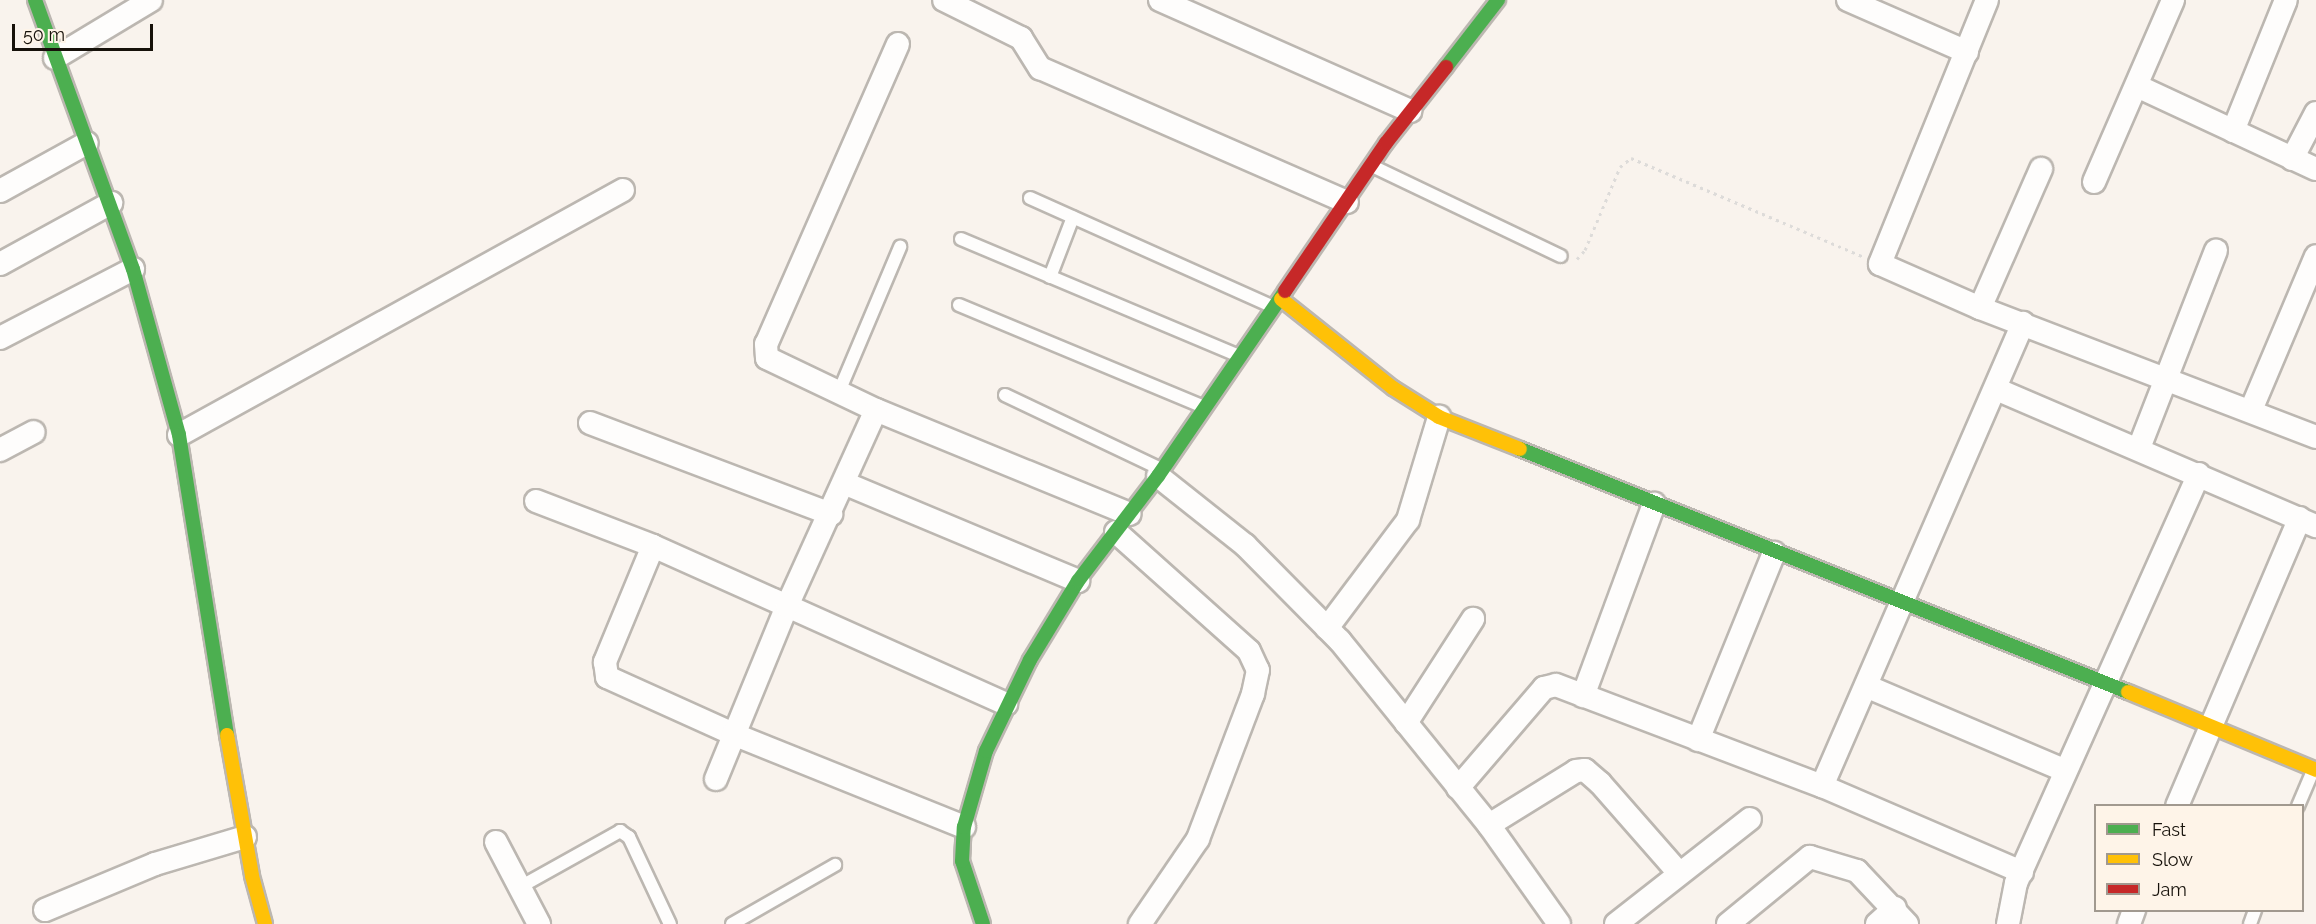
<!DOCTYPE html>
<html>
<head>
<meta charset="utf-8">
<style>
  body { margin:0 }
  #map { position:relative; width:2316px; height:924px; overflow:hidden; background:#f9f3ed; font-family:Raleway,sans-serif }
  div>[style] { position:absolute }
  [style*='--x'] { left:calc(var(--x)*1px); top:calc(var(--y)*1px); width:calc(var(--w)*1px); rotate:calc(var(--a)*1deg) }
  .path>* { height:3px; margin-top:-1.5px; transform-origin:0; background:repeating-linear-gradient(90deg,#dddbd9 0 3px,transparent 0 7.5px) }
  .roads { filter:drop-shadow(2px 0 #bcb7b1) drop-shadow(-2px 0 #bcb7b1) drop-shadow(0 2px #bcb7b1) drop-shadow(0 -2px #bcb7b1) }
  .lane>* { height:12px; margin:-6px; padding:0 6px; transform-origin:6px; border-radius:6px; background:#fefdfc }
  .street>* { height:22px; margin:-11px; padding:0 11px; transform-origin:11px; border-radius:11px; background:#fefdfc }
  .fast>* { height:14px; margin:-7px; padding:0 7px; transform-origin:7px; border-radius:7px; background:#4caf50 }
  .slow>* { height:14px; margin:-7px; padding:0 7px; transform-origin:7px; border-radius:7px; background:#ffc107 }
  .jam>* { height:14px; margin:-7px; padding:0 7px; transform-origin:7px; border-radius:7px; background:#c62828 }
  span { translate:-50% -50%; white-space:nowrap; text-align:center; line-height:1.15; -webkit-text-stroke:4.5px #fef4e8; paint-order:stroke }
  .legend { position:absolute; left:2094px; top:804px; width:210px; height:108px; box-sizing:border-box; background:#fef4e8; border:2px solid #a1998f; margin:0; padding:8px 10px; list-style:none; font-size:18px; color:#16110a }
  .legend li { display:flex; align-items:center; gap:12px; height:30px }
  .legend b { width:30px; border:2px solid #a1998f }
  .scale { position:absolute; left:12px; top:24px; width:141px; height:27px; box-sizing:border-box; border:3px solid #16110a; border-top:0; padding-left:8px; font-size:18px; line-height:21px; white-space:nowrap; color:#16110a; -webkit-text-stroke:4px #fef4e8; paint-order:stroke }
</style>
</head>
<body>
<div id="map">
  <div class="path">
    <i style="--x:1577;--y:259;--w:12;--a:-48"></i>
    <i style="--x:1585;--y:250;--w:90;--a:-67.1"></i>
    <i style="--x:1620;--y:167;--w:14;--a:-39"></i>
    <i style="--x:1631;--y:158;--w:251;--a:23"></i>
  </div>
  <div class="roads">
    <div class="lane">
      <i style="--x:1372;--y:166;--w:209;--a:25.5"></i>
      <i style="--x:1030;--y:198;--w:265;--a:24.1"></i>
      <i style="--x:961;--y:239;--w:303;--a:22.8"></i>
      <i style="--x:1050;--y:277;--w:64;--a:-69"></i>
      <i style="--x:959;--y:305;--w:265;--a:22.6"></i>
      <i style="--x:838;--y:394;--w:160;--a:-67.1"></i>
      <i style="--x:1005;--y:395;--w:173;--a:25.4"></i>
      <i style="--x:2298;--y:806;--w:38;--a:-67"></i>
      <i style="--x:520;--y:887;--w:115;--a:-29.2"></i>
      <i style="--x:620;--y:831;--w:11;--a:34"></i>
      <i style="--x:629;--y:837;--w:96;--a:64.8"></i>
      <i style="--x:732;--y:924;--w:119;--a:-29.8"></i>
      <i style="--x:2250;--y:924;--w:15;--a:-70"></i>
    </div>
    <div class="street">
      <i style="--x:944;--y:0;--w:86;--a:26.3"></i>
      <i style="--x:1021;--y:38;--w:36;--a:58"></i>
      <i style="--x:1040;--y:68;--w:335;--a:23.6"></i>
      <i style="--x:1160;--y:0;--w:274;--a:23.9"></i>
      <i style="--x:1848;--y:0;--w:130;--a:23.6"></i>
      <i style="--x:1987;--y:0;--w:285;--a:112.1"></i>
      <i style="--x:1880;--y:264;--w:109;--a:23.7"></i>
      <i style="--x:1980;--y:308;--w:360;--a:21"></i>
      <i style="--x:898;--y:44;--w:328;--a:113.7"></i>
      <i style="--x:766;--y:344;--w:14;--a:86"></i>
      <i style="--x:767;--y:358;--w:121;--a:25.5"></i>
      <i style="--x:876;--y:410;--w:274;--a:22.3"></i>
      <i style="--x:55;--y:58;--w:112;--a:-31.1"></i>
      <i style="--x:2137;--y:86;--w:197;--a:24.9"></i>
      <i style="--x:2233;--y:131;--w:141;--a:-68"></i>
      <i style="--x:2292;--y:159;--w:52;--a:-62.4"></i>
      <i style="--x:2094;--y:182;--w:198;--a:-66.5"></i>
      <i style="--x:0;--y:191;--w:99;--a:-28.9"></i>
      <i style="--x:0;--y:264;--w:127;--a:-28.8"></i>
      <i style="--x:1980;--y:308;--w:152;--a:-66.3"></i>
      <i style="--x:0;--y:338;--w:150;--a:-27.4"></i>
      <i style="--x:1996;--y:389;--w:348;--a:23.2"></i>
      <i style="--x:2251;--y:410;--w:167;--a:-67.1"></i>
      <i style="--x:590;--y:423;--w:258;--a:20.7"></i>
      <i style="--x:179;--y:435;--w:507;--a:-28.89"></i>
      <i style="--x:2139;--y:448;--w:212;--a:-68.7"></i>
      <i style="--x:0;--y:450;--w:38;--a:-28"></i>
      <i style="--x:1158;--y:476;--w:111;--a:38.4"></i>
      <i style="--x:1245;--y:545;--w:135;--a:45.3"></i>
      <i style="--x:1340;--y:641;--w:237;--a:51"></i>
      <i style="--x:1489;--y:825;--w:121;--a:54.7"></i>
      <i style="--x:844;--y:483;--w:254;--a:22.7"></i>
      <i style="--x:536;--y:501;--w:125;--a:21"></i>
      <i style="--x:653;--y:546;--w:387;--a:24.1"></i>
      <i style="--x:1116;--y:532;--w:178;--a:41.8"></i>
      <i style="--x:1249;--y:651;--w:21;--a:65"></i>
      <i style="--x:1258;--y:670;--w:25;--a:102"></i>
      <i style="--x:1253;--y:694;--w:155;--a:110.8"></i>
      <i style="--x:1198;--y:839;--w:103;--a:124.3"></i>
      <i style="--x:653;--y:546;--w:126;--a:112.5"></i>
      <i style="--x:605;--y:662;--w:15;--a:82"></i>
      <i style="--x:607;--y:677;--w:138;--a:24.3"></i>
      <i style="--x:733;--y:734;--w:249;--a:21.9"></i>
      <i style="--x:1327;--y:628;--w:135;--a:-53.1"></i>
      <i style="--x:1408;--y:520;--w:108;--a:-73.2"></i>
      <i style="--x:1866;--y:686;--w:217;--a:23"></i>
      <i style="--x:1583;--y:696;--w:205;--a:-69.7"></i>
      <i style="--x:1406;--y:723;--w:124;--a:-57.2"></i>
      <i style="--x:1698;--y:740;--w:202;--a:-67.9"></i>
      <i style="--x:716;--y:779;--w:187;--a:-67.7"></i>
      <i style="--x:787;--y:606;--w:215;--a:-65.6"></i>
      <i style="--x:1822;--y:786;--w:505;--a:-66.53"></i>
      <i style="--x:1458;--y:788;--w:132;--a:-49.3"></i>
      <i style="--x:1544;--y:688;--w:12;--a:-14"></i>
      <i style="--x:1556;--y:685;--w:285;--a:20.8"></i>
      <i style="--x:1822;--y:786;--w:218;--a:23.3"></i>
      <i style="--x:2177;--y:806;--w:313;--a:-66.9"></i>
      <i style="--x:1489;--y:825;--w:102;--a:-31.8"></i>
      <i style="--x:1576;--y:771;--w:9;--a:-6"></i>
      <i style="--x:1585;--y:770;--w:20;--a:41"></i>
      <i style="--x:1600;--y:783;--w:120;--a:48.7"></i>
      <i style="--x:496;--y:842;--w:93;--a:62.3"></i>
      <i style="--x:45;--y:910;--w:119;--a:-22.7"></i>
      <i style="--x:155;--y:864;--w:94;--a:-16.7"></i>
      <i style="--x:1616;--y:924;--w:170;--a:-38.1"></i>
      <i style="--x:1728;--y:924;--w:106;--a:-39.3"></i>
      <i style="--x:1810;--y:857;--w:49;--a:16.6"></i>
      <i style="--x:1857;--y:871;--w:73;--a:46.7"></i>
      <i style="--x:1877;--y:924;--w:24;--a:-42"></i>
      <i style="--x:2008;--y:924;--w:42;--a:-79"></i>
      <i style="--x:2016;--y:883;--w:448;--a:-65.9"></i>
      <i style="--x:2129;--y:924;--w:15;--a:-70"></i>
    </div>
    <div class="fast">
      <i style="--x:35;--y:0;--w:286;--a:70"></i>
      <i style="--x:133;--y:269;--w:172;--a:74.5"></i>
      <i style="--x:179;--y:435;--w:304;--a:80.9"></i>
      <i style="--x:1446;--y:67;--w:85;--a:-52.2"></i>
      <i style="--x:1520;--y:449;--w:655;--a:21.79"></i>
      <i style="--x:983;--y:924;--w:66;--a:-108.4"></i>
      <i style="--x:962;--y:861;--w:34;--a:-87"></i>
      <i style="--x:964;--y:827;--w:79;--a:-73.9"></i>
      <i style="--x:986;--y:751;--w:101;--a:-64.2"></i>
      <i style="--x:1030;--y:660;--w:92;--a:-58.7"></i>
      <i style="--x:1078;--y:581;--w:132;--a:-52.7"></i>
      <i style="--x:1158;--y:476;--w:224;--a:-55.5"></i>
    </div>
    <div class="slow">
      <i style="--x:1281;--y:299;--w:143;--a:38.5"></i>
      <i style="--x:1393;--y:388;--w:54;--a:32.2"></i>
      <i style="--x:1439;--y:417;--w:87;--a:21.6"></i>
      <i style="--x:2128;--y:692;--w:204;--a:22.5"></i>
      <i style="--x:227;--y:735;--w:143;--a:79.9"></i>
      <i style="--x:252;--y:876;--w:50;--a:74.8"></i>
    </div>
    <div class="jam">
      <i style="--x:1285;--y:291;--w:179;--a:-55.7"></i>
      <i style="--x:1386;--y:143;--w:97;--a:-51.7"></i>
    </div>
  </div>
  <ul class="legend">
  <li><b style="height:8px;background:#4caf50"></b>Fast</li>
  <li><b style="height:8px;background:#ffc107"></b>Slow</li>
  <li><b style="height:8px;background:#c62828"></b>Jam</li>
  </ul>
  <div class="scale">50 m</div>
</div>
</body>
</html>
